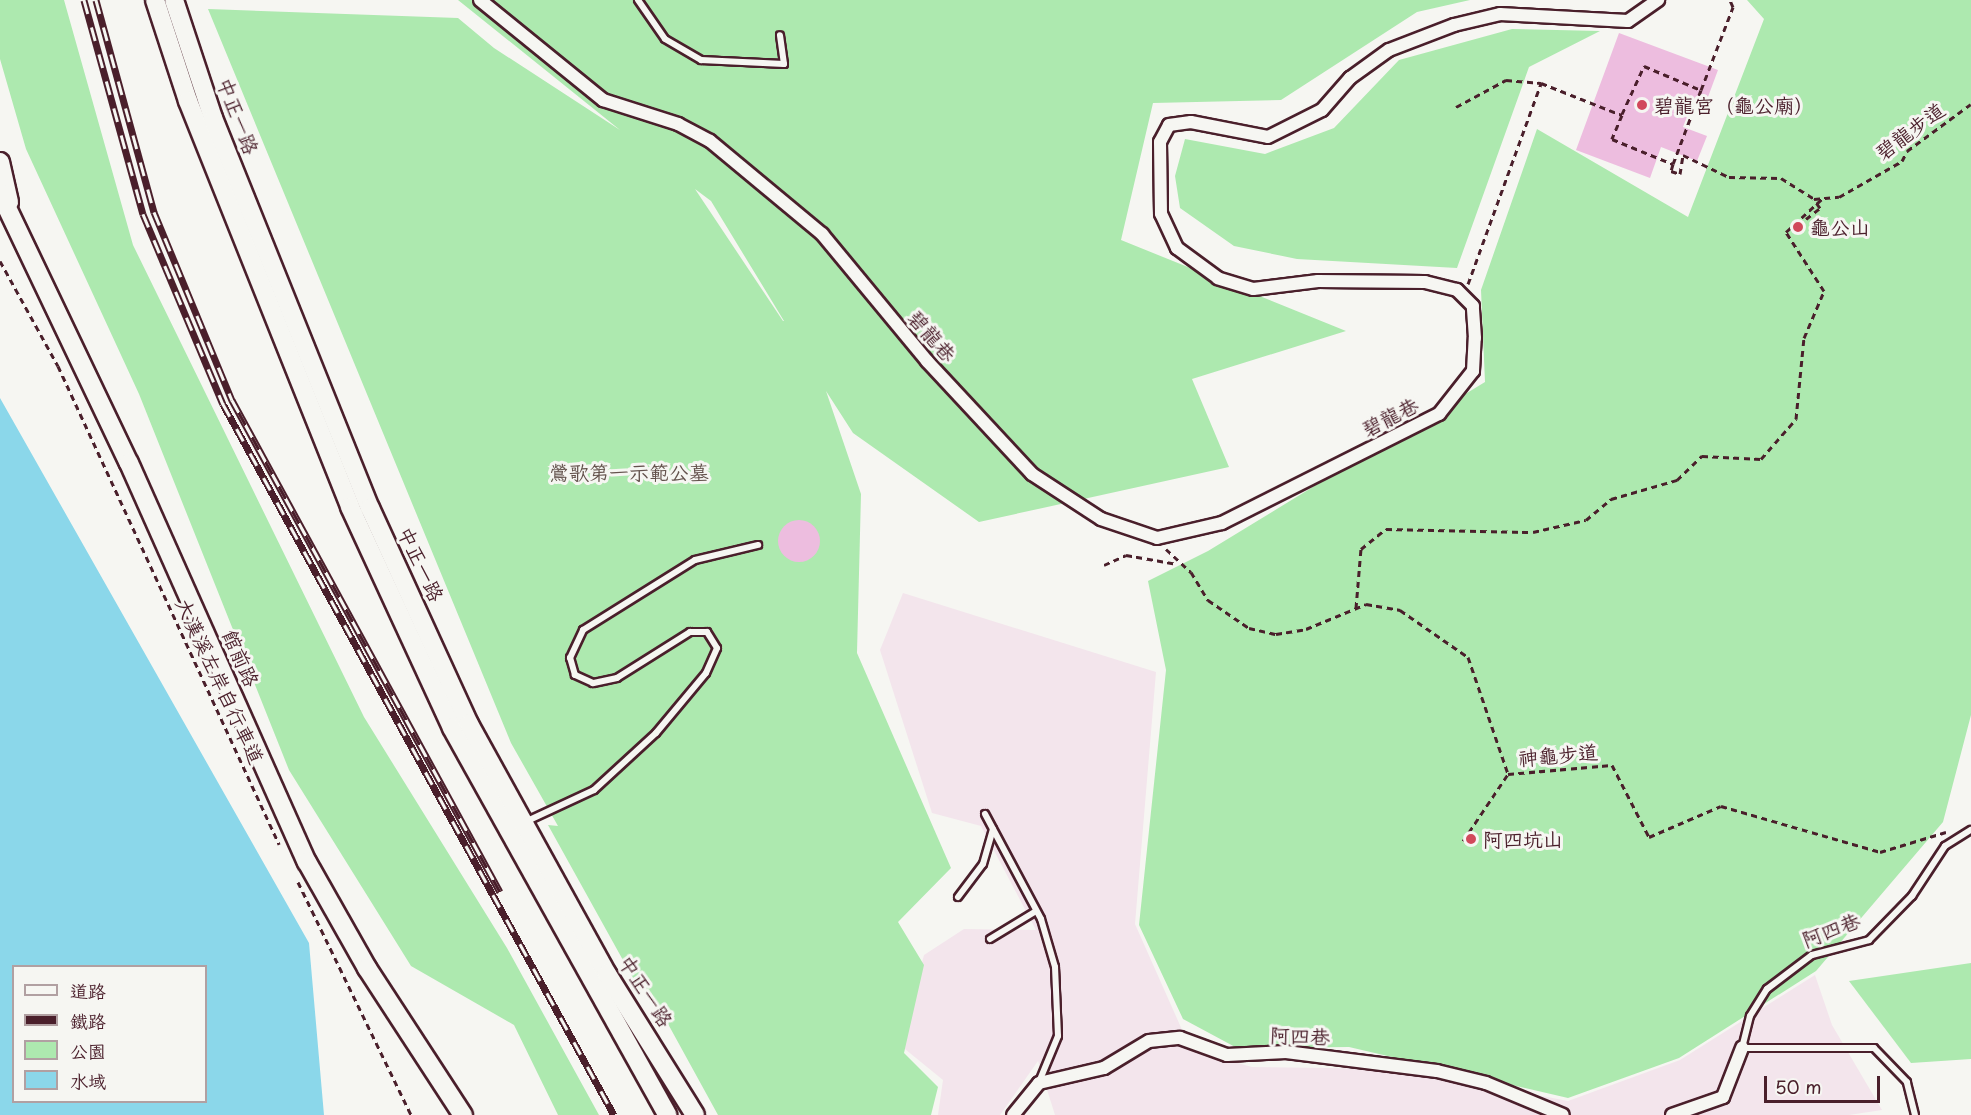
<!DOCTYPE html>
<html>
<head>
<meta charset="utf-8">
<style>
  body { margin:0 }
  #map { position:relative; width:1971px; height:1115px; overflow:hidden; background:#f6f6f2; font-family:"Playpen Sans","LXGW WenKai TC",sans-serif }
  div>[style] { position:absolute }
  [style*='--x'] { left:calc(var(--x)*1px); top:calc(var(--y)*1px); width:calc(var(--w)*1px); rotate:calc(var(--a)*1deg) }
  .built>* { inset:0; background:#f3e5ec }
  .green>* { inset:0; background:#ade9af }
  .water>* { inset:0; background:#8bd7ea }
  .building>* { inset:0; background:#edbddf }
  .round { border-radius:50% }
  .path>* { height:3px; margin-top:-1.5px; transform-origin:0; background:repeating-linear-gradient(90deg,#4a1f2b 0 6px,transparent 0 10.5px) }
  .roads { filter:drop-shadow(2px 0 #4a1f2b) drop-shadow(-2px 0 #4a1f2b) drop-shadow(0 2px #4a1f2b) drop-shadow(0 -2px #4a1f2b) }
  .lane>* { height:6px; margin:-3px; padding:0 3px; transform-origin:3px; border-radius:3px; background:#f6f6f2 }
  .street>* { height:12px; margin:-6px; padding:0 6px; transform-origin:6px; border-radius:6px; background:#f6f6f2 }
  .secondary>* { height:18px; margin:-9px; padding:0 9px; transform-origin:9px; border-radius:9px; background:#f6f6f2 }
  .rail>* { height:7px; margin-top:-3.5px; transform-origin:0; background:repeating-linear-gradient(90deg,#f6f6f2 0 14px,#4a1f2b 0 28px); box-sizing:border-box; border-block:2px solid #4a1f2b }
  .dots>* { width:16px; height:16px; translate:-50% -50%; box-sizing:border-box; border:3px solid #f6f6f2; border-radius:50% }
  span { translate:-50% -50%; white-space:nowrap; text-align:center; line-height:1.15; -webkit-text-stroke:6px #f6f6f2; paint-order:stroke }
  .poi-label { font-size:20px; color:#4a1f2b }
  .left { translate:0 -50%; text-align:left }
  .street-label { font-size:20px; color:#4a1f2b }
  .park-label { font-size:20px; color:#63524c }
  .legend { position:absolute; left:12px; top:965px; width:195px; height:138px; box-sizing:border-box; background:#f6f6f2; border:2px solid #b1a0a2; margin:0; padding:8px 10px; list-style:none; font-size:18px; color:#4a1f2b }
  .legend li { display:flex; align-items:center; gap:12px; height:30px }
  .legend b { width:30px; border:2px solid #b1a0a2 }
  .scale { position:absolute; left:1764px; top:1076px; width:116px; height:27px; box-sizing:border-box; border:3px solid #4a1f2b; border-top:0; padding-left:8px; font-size:18px; line-height:21px; white-space:nowrap; color:#4a1f2b; -webkit-text-stroke:4px #f6f6f2; paint-order:stroke }
</style>
</head>
<body>
<div id="map">
  <div class="built">
    <i style="clip-path:polygon(903px 593px,1156px 672px,1135px 924px,1191px 1050px,1252px 1067px,1402px 1069px,1568px 1101px,1680px 1060px,1815px 975px,1832px 1025px,1882px 1110px,1849px 1115px,1055px 1115px,1038px 1061px,1000px 1115px,938px 1115px,943px 1080px,900px 1045px,924px 955px,964px 929px,1036px 930px,981px 826px,932px 813px,880px 650px)"></i>
  </div>
  <div class="green">
    <i style="clip-path:polygon(0 0,64px 0,133px 245px,364px 717px,507px 948px,599px 1115px,558px 1115px,514px 1025px,411px 966px,289px 770px,139px 394px,26px 149px,0 59px)"></i>
    <i style="clip-path:polygon(evenodd,458px 0,1470px 0,1417px 12px,1281px 100px,1153px 103px,1121px 240px,1346px 331px,1192px 379px,1229px 467px,979px 522px,853px 433px,826px 391px,861px 494px,857px 653px,951px 868px,898px 922px,924px 965px,904px 1053px,938px 1087px,931px 1115px,718px 1115px,651px 993px,639px 989px,548px 825px,558px 826px,511px 743px,208px 9px,458px 18px,494px 48px,620px 130px,458px 0,695px 189px,711px 201px,784px 321px,783px 321px,695px 189px)"></i>
    <i style="clip-path:polygon(1747px 0,1971px 0,1971px 715px,1943px 822px,1816px 971px,1679px 1058px,1568px 1098px,1349px 1047px,1237px 1048px,1183px 1019px,1139px 925px,1166px 670px,1148px 581px,1208px 551px,1485px 382px,1481px 290px,1537px 129px,1688px 217px,1764px 19px)"></i>
    <i style="clip-path:polygon(1512px 29px,1600px 31px,1529px 67px,1457px 268px,1297px 259px,1234px 246px,1180px 208px,1175px 176px,1185px 139px,1265px 154px,1334px 128px,1399px 60px)"></i>
    <i style="clip-path:polygon(1971px 963px,1971px 1059px,1911px 1063px,1849px 981px)"></i>
  </div>
  <div class="water">
    <i style="clip-path:polygon(evenodd,0 398px,309px 943px,324px 1115px,0 1115px,0 398px,14px 966px,206px 966px,206px 1102px,14px 1102px,14px 966px)"></i>
  </div>
  <div class="building">
    <i style="clip-path:polygon(1619px 33px,1718px 70px,1705px 105px,1693px 101px,1683px 127px,1707px 136px,1697px 161px,1661px 147px,1650px 178px,1576px 150px)"></i>
    <i class="round" style="left:778px;top:520px;width:42px;height:42px"></i>
  </div>
  <div class="path">
    <i style="--x:1456;--y:107;--w:57;--a:-28.4"></i>
    <i style="--x:1506;--y:80;--w:35;--a:5"></i>
    <i style="--x:1622;--y:114;--w:53;--a:-65.4"></i>
    <i style="--x:1644;--y:66;--w:62;--a:22.8"></i>
    <i style="--x:1701;--y:90;--w:89;--a:-68.9"></i>
    <i style="--x:1733;--y:7;--w:8;--a:-113"></i>
    <i style="--x:1673;--y:164;--w:79;--a:-69.3"></i>
    <i style="--x:1806;--y:219;--w:18;--a:-38"></i>
    <i style="--x:1820;--y:208;--w:11;--a:-124"></i>
    <i style="--x:0;--y:261;--w:120;--a:61.1"></i>
    <i style="--x:58;--y:366;--w:527;--a:65.19"></i>
    <i style="--x:1468;--y:284;--w:214;--a:-70"></i>
    <i style="--x:1541;--y:83;--w:87;--a:21.6"></i>
    <i style="--x:1622;--y:115;--w:26;--a:113"></i>
    <i style="--x:1612;--y:139;--w:66;--a:22.3"></i>
    <i style="--x:1673;--y:164;--w:7;--a:106"></i>
    <i style="--x:1671;--y:171;--w:9;--a:18"></i>
    <i style="--x:1680;--y:174;--w:19;--a:-81"></i>
    <i style="--x:1683;--y:155;--w:51;--a:25.6"></i>
    <i style="--x:1729;--y:177;--w:52;--a:1.1"></i>
    <i style="--x:1781;--y:178;--w:39;--a:32"></i>
    <i style="--x:1814;--y:199;--w:25;--a:-5"></i>
    <i style="--x:1839;--y:197;--w:73;--a:-29.7"></i>
    <i style="--x:1902;--y:161;--w:11;--a:-63"></i>
    <i style="--x:1907;--y:151;--w:79;--a:-36.3"></i>
    <i style="--x:1166;--y:549;--w:34;--a:43"></i>
    <i style="--x:1191;--y:572;--w:33;--a:59"></i>
    <i style="--x:1208;--y:600;--w:50;--a:34.3"></i>
    <i style="--x:1249;--y:628;--w:28;--a:13"></i>
    <i style="--x:1276;--y:634;--w:30;--a:-9"></i>
    <i style="--x:1306;--y:629;--w:65;--a:-22.6"></i>
    <i style="--x:1366;--y:604;--w:35;--a:10"></i>
    <i style="--x:1400;--y:610;--w:83;--a:34.7"></i>
    <i style="--x:1468;--y:657;--w:124;--a:71.1"></i>
    <i style="--x:1508;--y:774;--w:104;--a:-4.9"></i>
    <i style="--x:1612;--y:765;--w:81;--a:62.8"></i>
    <i style="--x:1649;--y:837;--w:78;--a:-23.3"></i>
    <i style="--x:1721;--y:806;--w:166;--a:16.1"></i>
    <i style="--x:1880;--y:852;--w:69;--a:-16.9"></i>
    <i style="--x:1104;--y:565;--w:24;--a:-24"></i>
    <i style="--x:1126;--y:555;--w:52;--a:10"></i>
    <i style="--x:1356;--y:608;--w:59;--a:-85.2"></i>
    <i style="--x:1361;--y:549;--w:32;--a:-39"></i>
    <i style="--x:1386;--y:529;--w:147;--a:1.2"></i>
    <i style="--x:1533;--y:532;--w:54;--a:-12.8"></i>
    <i style="--x:1586;--y:520;--w:33;--a:-40"></i>
    <i style="--x:1611;--y:499;--w:69;--a:-16.1"></i>
    <i style="--x:1677;--y:480;--w:35;--a:-44"></i>
    <i style="--x:1702;--y:456;--w:59;--a:2.9"></i>
    <i style="--x:1761;--y:459;--w:53;--a:-48.8"></i>
    <i style="--x:1796;--y:419;--w:81;--a:-84.4"></i>
    <i style="--x:1804;--y:338;--w:51;--a:-66.9"></i>
    <i style="--x:1824;--y:291;--w:70;--a:-122.8"></i>
    <i style="--x:1786;--y:232;--w:50;--a:-42.6"></i>
    <i style="--x:1463;--y:841;--w:81;--a:-56.1"></i>
    <i style="--x:298;--y:882;--w:259;--a:64.1"></i>
  </div>
  <div class="roads">
    <div class="lane">
      <i style="--x:638;--y:0;--w:47;--a:55.3"></i>
      <i style="--x:665;--y:39;--w:42;--a:30.3"></i>
      <i style="--x:701;--y:60;--w:83;--a:2.8"></i>
      <i style="--x:784;--y:64;--w:29;--a:-98"></i>
      <i style="--x:985;--y:814;--w:119;--a:61.9"></i>
      <i style="--x:1041;--y:919;--w:50;--a:73.7"></i>
      <i style="--x:1055;--y:967;--w:69;--a:87.5"></i>
      <i style="--x:1058;--y:1036;--w:50;--a:112.4"></i>
      <i style="--x:525;--y:822;--w:76;--a:-24.9"></i>
      <i style="--x:594;--y:790;--w:84;--a:-42.6"></i>
      <i style="--x:656;--y:733;--w:78;--a:-50.2"></i>
      <i style="--x:706;--y:673;--w:27;--a:-66"></i>
      <i style="--x:717;--y:648;--w:19;--a:-122"></i>
      <i style="--x:707;--y:632;--w:17;--a:180"></i>
      <i style="--x:690;--y:632;--w:86;--a:147.8"></i>
      <i style="--x:617;--y:678;--w:25;--a:168"></i>
      <i style="--x:593;--y:683;--w:20;--a:-156"></i>
      <i style="--x:575;--y:675;--w:18;--a:-106"></i>
      <i style="--x:570;--y:658;--w:31;--a:-65"></i>
      <i style="--x:583;--y:630;--w:132;--a:-32"></i>
      <i style="--x:695;--y:560;--w:65;--a:-13.4"></i>
      <i style="--x:958;--y:897;--w:41;--a:-52.9"></i>
      <i style="--x:983;--y:864;--w:36;--a:-74"></i>
      <i style="--x:990;--y:939;--w:54;--a:-31.3"></i>
      <i style="--x:1915;--y:1115;--w:34;--a:-104"></i>
      <i style="--x:1907;--y:1082;--w:47;--a:-134.1"></i>
      <i style="--x:1874;--y:1048;--w:132;--a:180"></i>
      <i style="--x:1742;--y:1048;--w:33;--a:-76"></i>
      <i style="--x:1750;--y:1016;--w:32;--a:-58"></i>
      <i style="--x:1767;--y:989;--w:56;--a:-37.1"></i>
      <i style="--x:1812;--y:955;--w:59;--a:-14.7"></i>
      <i style="--x:1869;--y:940;--w:62;--a:-45.7"></i>
      <i style="--x:1912;--y:896;--w:60;--a:-56.6"></i>
      <i style="--x:1945;--y:846;--w:31;--a:-32"></i>
    </div>
    <div class="street">
      <i style="--x:480;--y:0;--w:159;--a:39.1"></i>
      <i style="--x:603;--y:100;--w:79;--a:17.7"></i>
      <i style="--x:678;--y:124;--w:36;--a:28"></i>
      <i style="--x:710;--y:141;--w:146;--a:39.7"></i>
      <i style="--x:822;--y:234;--w:165;--a:50.4"></i>
      <i style="--x:927;--y:361;--w:154;--a:47.1"></i>
      <i style="--x:1032;--y:474;--w:82;--a:33.1"></i>
      <i style="--x:1101;--y:519;--w:59;--a:18.7"></i>
      <i style="--x:1157;--y:538;--w:67;--a:-13"></i>
      <i style="--x:1222;--y:523;--w:243;--a:-26.7"></i>
      <i style="--x:1439;--y:414;--w:55;--a:-51.7"></i>
      <i style="--x:1473;--y:371;--w:33;--a:-87"></i>
      <i style="--x:1475;--y:338;--w:32;--a:-94"></i>
      <i style="--x:1473;--y:306;--w:23;--a:-135"></i>
      <i style="--x:1457;--y:290;--w:33;--a:-166"></i>
      <i style="--x:1425;--y:282;--w:107;--a:-179.5"></i>
      <i style="--x:1318;--y:281;--w:65;--a:173"></i>
      <i style="--x:1253;--y:289;--w:37;--a:-163"></i>
      <i style="--x:1218;--y:278;--w:51;--a:-143.8"></i>
      <i style="--x:1177;--y:248;--w:38;--a:-115"></i>
      <i style="--x:1161;--y:214;--w:72;--a:-90.8"></i>
      <i style="--x:1160;--y:142;--w:19;--a:-62"></i>
      <i style="--x:1169;--y:125;--w:22;--a:-8"></i>
      <i style="--x:1191;--y:122;--w:78;--a:11"></i>
      <i style="--x:1268;--y:137;--w:60;--a:-26.6"></i>
      <i style="--x:1322;--y:110;--w:43;--a:-48.8"></i>
      <i style="--x:1350;--y:78;--w:48;--a:-35.7"></i>
      <i style="--x:1389;--y:50;--w:70;--a:-21"></i>
      <i style="--x:1454;--y:25;--w:47;--a:-13.4"></i>
      <i style="--x:1500;--y:14;--w:128;--a:3.1"></i>
      <i style="--x:1628;--y:21;--w:37;--a:-35"></i>
      <i style="--x:1013;--y:1115;--w:41;--a:-50.9"></i>
      <i style="--x:1039;--y:1083;--w:67;--a:-13"></i>
      <i style="--x:1104;--y:1068;--w:52;--a:-31"></i>
      <i style="--x:1149;--y:1041;--w:31;--a:-6"></i>
      <i style="--x:1180;--y:1038;--w:50;--a:19.9"></i>
      <i style="--x:1227;--y:1055;--w:59;--a:-2.9"></i>
      <i style="--x:1286;--y:1052;--w:152;--a:7.2"></i>
      <i style="--x:1437;--y:1071;--w:50;--a:13.8"></i>
      <i style="--x:1486;--y:1083;--w:83;--a:22.6"></i>
      <i style="--x:1672;--y:1115;--w:54;--a:-19.4"></i>
      <i style="--x:1723;--y:1097;--w:53;--a:-68.8"></i>
    </div>
    <div class="secondary">
      <i style="--x:155;--y:0;--w:106;--a:71.9"></i>
      <i style="--x:188;--y:101;--w:437;--a:68.2"></i>
      <i style="--x:350;--y:507;--w:243;--a:65.2"></i>
      <i style="--x:452;--y:728;--w:443;--a:60.9"></i>
      <i style="--x:174;--y:0;--w:124;--a:71.7"></i>
      <i style="--x:213;--y:118;--w:420;--a:68.1"></i>
      <i style="--x:370;--y:508;--w:238;--a:65.4"></i>
      <i style="--x:469;--y:724;--w:286;--a:61.1"></i>
      <i style="--x:607;--y:974;--w:166;--a:58"></i>
      <i style="--x:0;--y:162;--w:41;--a:77.3"></i>
      <i style="--x:0;--y:193;--w:299;--a:64.5"></i>
      <i style="--x:129;--y:463;--w:437;--a:66"></i>
      <i style="--x:307;--y:862;--w:122;--a:60.5"></i>
      <i style="--x:367;--y:968;--w:176;--a:56.9"></i>
    </div>
  </div>
  <div class="rail">
    <i style="--x:84;--y:0;--w:222;--a:74.6"></i>
    <i style="--x:143;--y:214;--w:206;--a:67.2"></i>
    <i style="--x:223;--y:404;--w:811;--a:61.19"></i>
    <i style="--x:96;--y:0;--w:220;--a:74.7"></i>
    <i style="--x:154;--y:212;--w:204;--a:67.5"></i>
    <i style="--x:232;--y:400;--w:560;--a:61.42"></i>
  </div>
  <div class="dots">
    <i style="left:1642px;top:105px;background:#d1495b"></i>
    <i style="left:1798px;top:227px;background:#d1495b"></i>
    <i style="left:1471px;top:839px;background:#d1495b"></i>
  </div>
  <div class="poi-label">
    <span class="left" style="left:1654px;top:105px">碧龍宮（龜公廟）</span>
    <span class="left" style="left:1810px;top:227px">龜公山</span>
    <span class="left" style="left:1483px;top:839px">阿四坑山</span>
  </div>
  <div class="street-label">
    <span style="left:238px;top:116px;rotate:69deg">中正一路</span>
    <span style="left:1910px;top:131px;rotate:-37deg">碧龍步道</span>
    <span style="left:932px;top:336px;rotate:49deg">碧龍巷</span>
    <span style="left:1390px;top:417px;rotate:-27deg">碧龍巷</span>
    <span style="left:421px;top:564px;rotate:65deg">中正一路</span>
    <span style="left:241px;top:658px;rotate:66deg">館前路</span>
    <span style="left:220px;top:681px;rotate:65deg">大漢溪左岸自行車道</span>
    <span style="left:1558px;top:755px;rotate:-5deg">神龜步道</span>
    <span style="left:1831px;top:930px;rotate:-21deg">阿四巷</span>
    <span style="left:646px;top:991px;rotate:57deg">中正一路</span>
    <span style="left:1300px;top:1036px;rotate:2deg">阿四巷</span>
  </div>
  <div class="park-label">
    <span style="left:629px;top:472px">鶯歌第一示範公墓</span>
  </div>
  <ul class="legend">
  <li><b style="height:8px;background:#f6f6f2"></b>道路</li>
  <li><b style="height:8px;background:#4a1f2b"></b>鐵路</li>
  <li><b style="height:16px;background:#ade9af"></b>公園</li>
  <li><b style="height:16px;background:#8bd7ea"></b>水域</li>
  </ul>
  <div class="scale">50 m</div>
</div>
</body>
</html>
